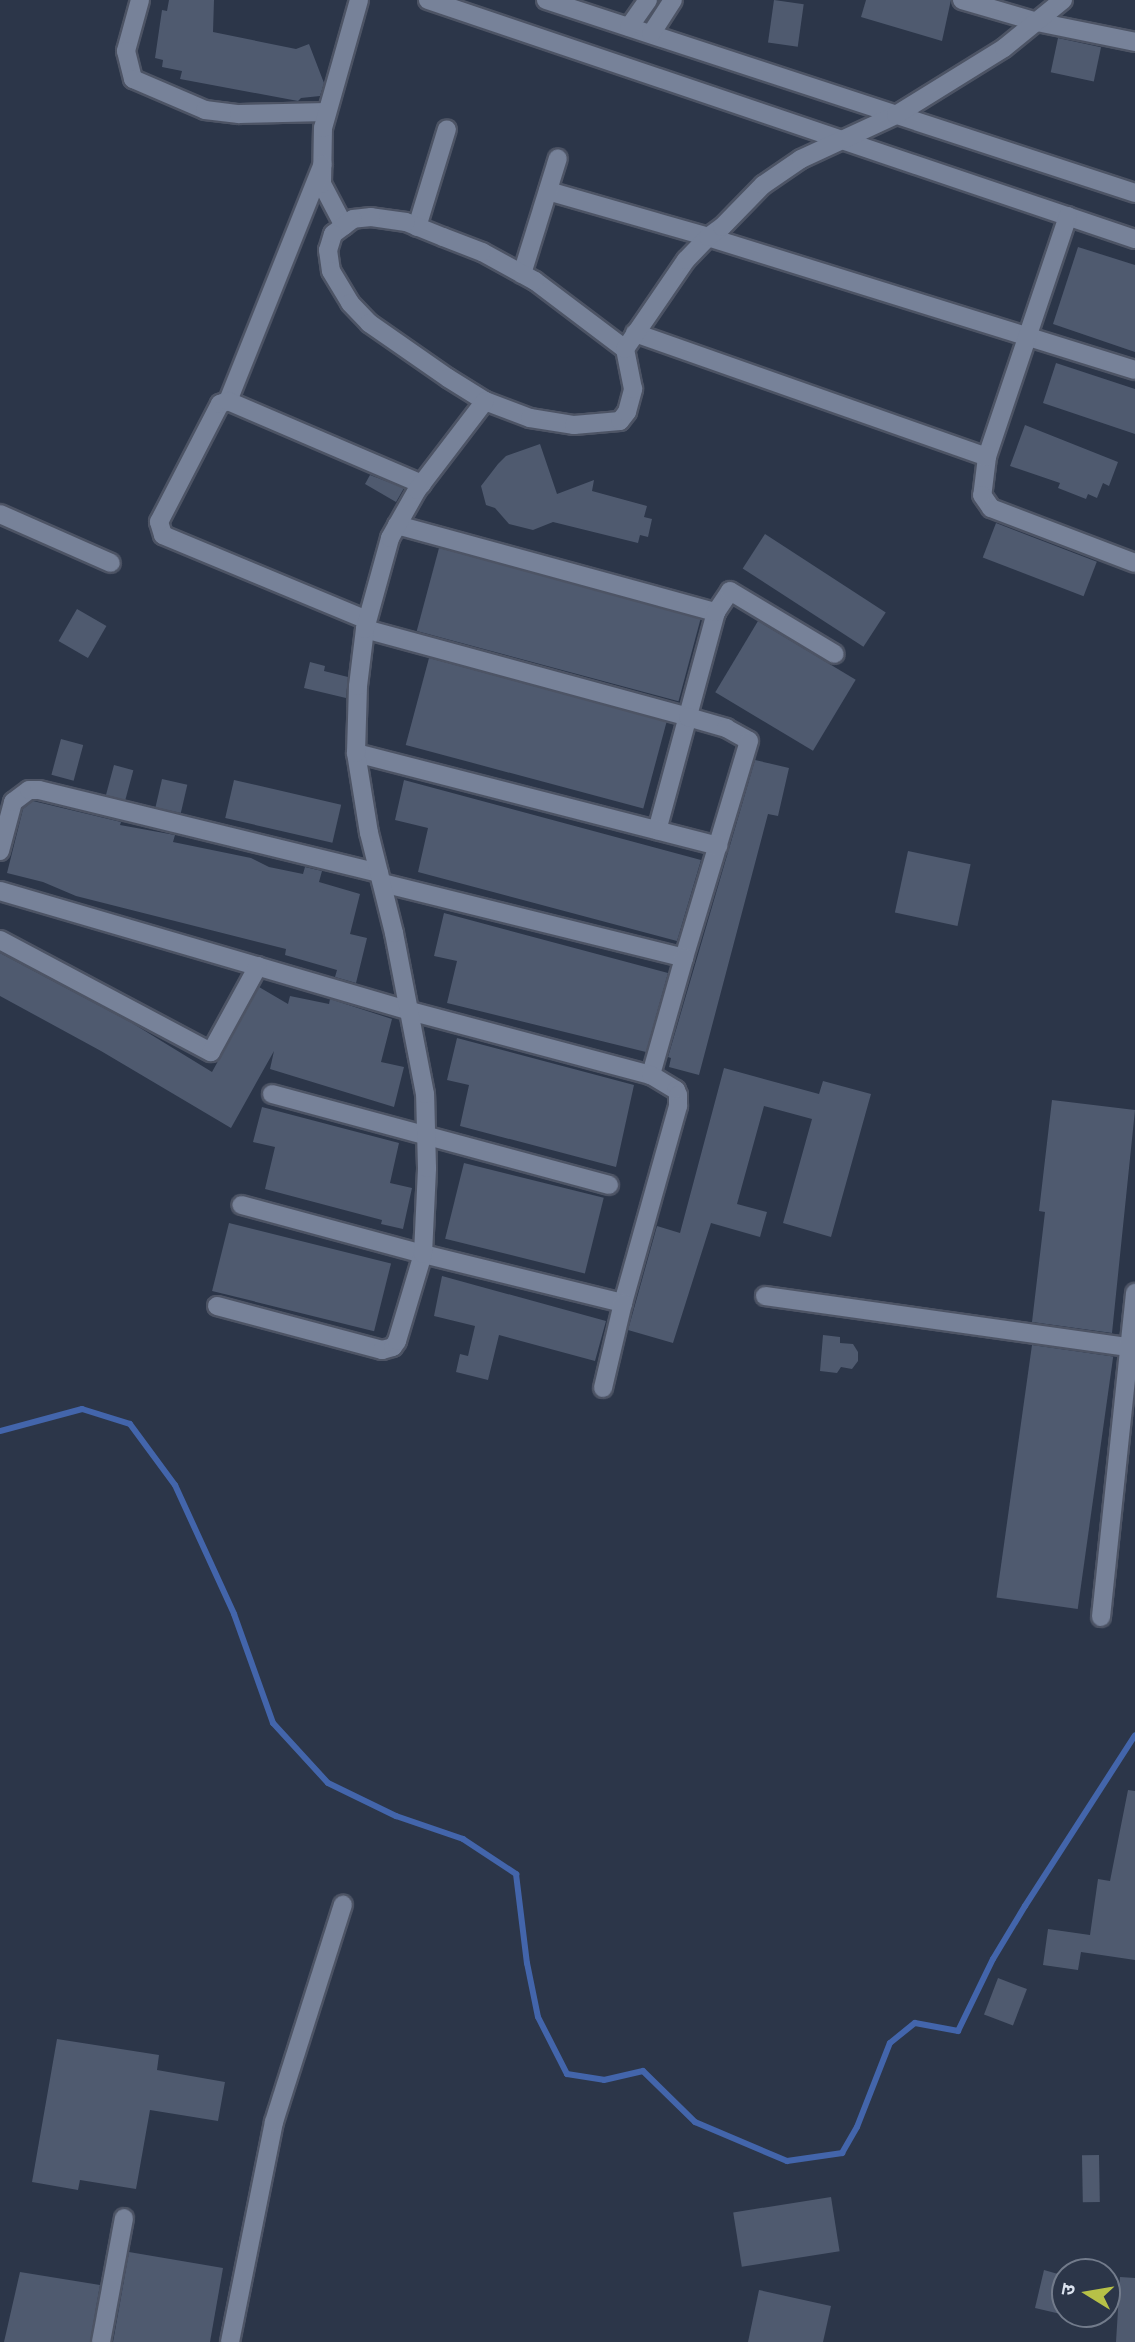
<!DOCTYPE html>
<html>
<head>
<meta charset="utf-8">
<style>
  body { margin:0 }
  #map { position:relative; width:1135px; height:2342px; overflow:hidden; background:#2c3649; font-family:Barlow,"Noto Sans Devanagari",sans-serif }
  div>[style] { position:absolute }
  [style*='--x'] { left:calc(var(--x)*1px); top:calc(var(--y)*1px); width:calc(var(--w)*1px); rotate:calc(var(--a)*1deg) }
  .stream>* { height:6px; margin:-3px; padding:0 3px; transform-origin:3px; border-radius:3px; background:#4365ab }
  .building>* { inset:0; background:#4f5a6f; transform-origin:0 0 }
  .roads { filter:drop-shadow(2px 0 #4d5465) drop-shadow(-2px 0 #4d5465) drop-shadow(0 2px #4d5465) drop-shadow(0 -2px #4d5465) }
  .minor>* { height:18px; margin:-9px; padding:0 9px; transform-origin:9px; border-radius:9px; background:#778299 }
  span { translate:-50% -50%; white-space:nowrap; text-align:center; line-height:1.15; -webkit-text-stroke:5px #2c3649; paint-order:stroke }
  .north { position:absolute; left:1051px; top:2258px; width:70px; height:70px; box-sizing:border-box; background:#2c3649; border:2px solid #727b8b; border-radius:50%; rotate:281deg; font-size:19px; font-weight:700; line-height:28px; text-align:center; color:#dce3ef }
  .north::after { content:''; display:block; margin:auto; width:24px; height:32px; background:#b7c147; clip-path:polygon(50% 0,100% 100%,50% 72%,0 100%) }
</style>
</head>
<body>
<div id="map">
  <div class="stream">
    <i style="--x:0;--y:1431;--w:85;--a:-15"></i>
    <i style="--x:82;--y:1409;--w:50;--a:17.4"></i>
    <i style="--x:130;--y:1424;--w:76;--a:53.6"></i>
    <i style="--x:175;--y:1485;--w:142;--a:65.4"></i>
    <i style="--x:234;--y:1614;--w:116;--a:70.3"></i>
    <i style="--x:273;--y:1723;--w:81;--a:47.5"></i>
    <i style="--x:328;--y:1783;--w:76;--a:25.9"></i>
    <i style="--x:396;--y:1816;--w:71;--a:18.9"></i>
    <i style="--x:463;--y:1839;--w:64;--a:33.4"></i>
    <i style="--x:516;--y:1874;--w:90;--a:83"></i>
    <i style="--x:527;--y:1963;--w:55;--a:78.5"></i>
    <i style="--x:538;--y:2017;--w:64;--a:63"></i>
    <i style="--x:567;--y:2074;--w:37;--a:9"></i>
    <i style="--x:604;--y:2080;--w:40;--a:-13"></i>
    <i style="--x:643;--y:2071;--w:73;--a:44.4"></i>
    <i style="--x:695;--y:2122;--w:100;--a:23"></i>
    <i style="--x:787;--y:2161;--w:56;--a:-8.3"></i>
    <i style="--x:842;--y:2153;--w:30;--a:-60"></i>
    <i style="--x:857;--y:2127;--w:90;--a:-68.6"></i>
    <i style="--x:890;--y:2043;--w:32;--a:-39"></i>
    <i style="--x:915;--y:2023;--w:44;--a:10.5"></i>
    <i style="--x:958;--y:2031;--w:80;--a:-64.1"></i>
    <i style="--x:993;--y:1959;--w:62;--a:-58.9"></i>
    <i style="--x:1025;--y:1906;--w:203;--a:-57.2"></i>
  </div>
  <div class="building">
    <i style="clip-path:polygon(169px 0,214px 0,213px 32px,296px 49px,309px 44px,324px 83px,320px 96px,301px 98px,298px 101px,180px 79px,182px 71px,162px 67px,163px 60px,155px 58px,162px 10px,167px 11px)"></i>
    <i style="left:774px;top:0;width:30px;height:43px;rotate:8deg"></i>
    <i style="clip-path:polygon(866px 0,951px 0,942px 41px,861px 17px)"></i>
    <i style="left:1058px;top:38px;width:44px;height:35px;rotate:12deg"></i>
    <i style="clip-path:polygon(1078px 247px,1135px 265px,1135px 352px,1053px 324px)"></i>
    <i style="clip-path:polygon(1056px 363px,1135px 389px,1135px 434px,1043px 403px)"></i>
    <i style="clip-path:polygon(1025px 425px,1118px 462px,1109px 486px,1103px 483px,1097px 498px,1088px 494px,1086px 499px,1058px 488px,1060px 483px,1010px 466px)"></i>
    <i style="clip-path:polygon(540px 444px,557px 494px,594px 480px,592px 491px,647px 506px,644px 517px,652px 519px,648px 537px,640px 535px,638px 543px,553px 522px,533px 530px,509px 524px,495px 508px,486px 505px,481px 486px,498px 464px,506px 456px)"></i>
    <i style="clip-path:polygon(370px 475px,404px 488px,396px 502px,365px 484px)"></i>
    <i style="left:996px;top:523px;width:108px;height:37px;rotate:21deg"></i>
    <i style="left:765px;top:534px;width:144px;height:41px;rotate:33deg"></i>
    <i style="left:439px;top:548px;width:271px;height:86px;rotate:15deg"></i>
    <i style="left:77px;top:609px;width:34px;height:37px;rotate:30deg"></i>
    <i style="left:758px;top:621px;width:114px;height:83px;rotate:31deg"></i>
    <i style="left:429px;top:658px;width:246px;height:90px;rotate:15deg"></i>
    <i style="clip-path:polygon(310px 662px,325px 666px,324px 671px,348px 677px,346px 698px,304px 688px)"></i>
    <i style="left:61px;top:739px;width:23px;height:37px;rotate:15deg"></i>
    <i style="clip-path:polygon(755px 760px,789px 768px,778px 816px,768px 814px,699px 1075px,669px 1067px,671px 1058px,668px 1057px)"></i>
    <i style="left:114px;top:765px;width:20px;height:31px;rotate:15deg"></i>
    <i style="left:162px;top:779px;width:26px;height:29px;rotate:13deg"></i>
    <i style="left:234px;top:780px;width:110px;height:39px;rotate:13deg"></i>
    <i style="clip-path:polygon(404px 780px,701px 860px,677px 941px,418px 872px,428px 828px,395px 820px)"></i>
    <i style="clip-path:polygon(33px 801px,121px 822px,120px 825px,175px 835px,173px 842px,251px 858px,269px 867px,303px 874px,305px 867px,322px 871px,319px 882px,360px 894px,350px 934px,367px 938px,356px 983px,335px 977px,337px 970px,285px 955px,286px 949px,76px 896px,43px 882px,7px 873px,23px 809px)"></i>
    <i style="left:908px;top:851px;width:64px;height:63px;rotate:12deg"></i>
    <i style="clip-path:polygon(444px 913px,668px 973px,646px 1052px,447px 1003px,457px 961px,434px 956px)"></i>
    <i style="clip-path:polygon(0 953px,132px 1023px,212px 1072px,259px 987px,288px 1004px,290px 996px,329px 1004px,330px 999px,392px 1019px,381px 1062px,404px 1067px,394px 1107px,270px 1069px,274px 1051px,231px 1128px,101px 1051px,0 996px)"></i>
    <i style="clip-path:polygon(457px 1038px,634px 1085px,616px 1167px,460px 1126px,469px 1085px,447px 1080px)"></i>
    <i style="clip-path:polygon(724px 1068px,819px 1094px,823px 1081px,871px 1094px,831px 1237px,783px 1223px,812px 1119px,764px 1106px,737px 1204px,767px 1212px,760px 1237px,711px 1223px,673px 1343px,628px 1330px,657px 1226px,680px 1233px)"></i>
    <i style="clip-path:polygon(1052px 1100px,1135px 1110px,1112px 1333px,1032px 1322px,1045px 1212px,1039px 1211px)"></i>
    <i style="clip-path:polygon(262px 1107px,399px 1143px,390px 1183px,412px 1188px,403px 1229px,381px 1224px,382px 1220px,265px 1189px,275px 1147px,253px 1142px)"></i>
    <i style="left:464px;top:1163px;width:144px;height:78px;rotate:14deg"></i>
    <i style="left:229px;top:1223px;width:167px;height:70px;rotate:14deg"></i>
    <i style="clip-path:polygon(442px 1276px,606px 1321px,595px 1361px,499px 1335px,488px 1380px,456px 1372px,460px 1354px,468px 1356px,475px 1326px,434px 1316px)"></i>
    <i style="clip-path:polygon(823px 1335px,840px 1337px,840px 1343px,853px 1344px,858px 1352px,858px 1361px,852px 1369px,841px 1367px,837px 1373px,820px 1371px)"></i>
    <i style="left:1032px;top:1345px;width:82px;height:255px;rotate:8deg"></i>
    <i style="clip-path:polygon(1128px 1790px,1135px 1791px,1135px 1960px,1081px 1952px,1078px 1970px,1043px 1965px,1048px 1929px,1090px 1935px,1098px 1879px,1110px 1881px)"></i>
    <i style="left:998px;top:1978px;width:31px;height:39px;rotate:21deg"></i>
    <i style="clip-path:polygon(57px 2039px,159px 2055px,157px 2070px,225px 2082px,218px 2121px,150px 2110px,136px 2189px,80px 2180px,78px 2190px,32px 2182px)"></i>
    <i style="left:1099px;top:2155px;width:47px;height:17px;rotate:89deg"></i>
    <i style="left:831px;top:2197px;width:55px;height:99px;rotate:81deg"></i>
    <i style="clip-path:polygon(129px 2252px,223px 2268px,210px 2342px,113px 2342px)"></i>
    <i style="clip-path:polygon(1044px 2270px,1065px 2276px,1065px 2315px,1035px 2308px)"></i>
    <i style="clip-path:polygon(20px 2272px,100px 2285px,90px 2342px,4px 2342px)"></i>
    <i style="clip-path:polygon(1120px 2277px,1135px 2278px,1135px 2342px,1116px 2342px)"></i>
    <i style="clip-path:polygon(759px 2290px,831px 2306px,823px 2342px,748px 2342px)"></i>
  </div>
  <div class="roads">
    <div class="minor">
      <i style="--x:140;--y:0;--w:53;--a:105.4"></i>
      <i style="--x:126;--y:51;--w:29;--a:76"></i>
      <i style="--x:133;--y:79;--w:78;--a:23.3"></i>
      <i style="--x:205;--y:110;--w:34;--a:7"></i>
      <i style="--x:239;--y:114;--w:88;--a:-1.3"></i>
      <i style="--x:428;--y:0;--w:746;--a:18.68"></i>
      <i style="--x:546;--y:0;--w:620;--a:18.14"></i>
      <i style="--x:962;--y:0;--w:78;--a:16.3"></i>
      <i style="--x:1037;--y:22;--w:100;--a:11.5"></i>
      <i style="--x:629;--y:27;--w:33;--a:-55"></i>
      <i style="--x:651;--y:34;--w:40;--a:-57.1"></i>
      <i style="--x:548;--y:191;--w:166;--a:16"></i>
      <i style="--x:708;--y:237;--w:447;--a:17.3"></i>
      <i style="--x:1068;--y:216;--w:254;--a:108.6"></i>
      <i style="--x:987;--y:457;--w:38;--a:97"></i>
      <i style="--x:982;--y:495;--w:16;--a:55"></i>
      <i style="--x:991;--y:508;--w:154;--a:20.9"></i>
      <i style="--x:344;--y:226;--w:47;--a:-117.6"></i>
      <i style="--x:322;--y:184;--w:56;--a:-89"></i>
      <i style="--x:323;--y:128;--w:133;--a:-74.3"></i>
      <i style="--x:417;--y:227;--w:102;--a:-73"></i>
      <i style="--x:522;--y:274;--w:121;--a:-72.8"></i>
      <i style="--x:635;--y:333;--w:373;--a:19.4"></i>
      <i style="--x:625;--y:349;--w:113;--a:-142.9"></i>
      <i style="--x:535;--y:281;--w:60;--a:-151.3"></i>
      <i style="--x:482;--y:252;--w:42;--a:-159"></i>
      <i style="--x:443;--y:237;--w:40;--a:-158"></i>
      <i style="--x:406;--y:222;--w:35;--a:-172"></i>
      <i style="--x:371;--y:217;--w:18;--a:174"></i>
      <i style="--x:353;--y:219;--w:25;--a:143"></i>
      <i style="--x:333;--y:234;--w:17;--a:107"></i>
      <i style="--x:328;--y:250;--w:21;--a:82"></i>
      <i style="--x:331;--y:271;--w:37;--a:59"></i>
      <i style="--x:350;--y:303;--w:28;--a:46"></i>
      <i style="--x:369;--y:323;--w:96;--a:34.8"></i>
      <i style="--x:448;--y:378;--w:44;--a:31.9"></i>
      <i style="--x:485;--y:401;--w:48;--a:20.7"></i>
      <i style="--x:530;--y:418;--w:45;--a:9"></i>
      <i style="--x:574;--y:425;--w:46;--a:-5"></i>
      <i style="--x:620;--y:421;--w:11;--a:-52"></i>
      <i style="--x:627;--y:412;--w:24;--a:-75"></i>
      <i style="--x:633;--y:389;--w:41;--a:-101.3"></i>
      <i style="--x:625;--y:349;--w:108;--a:-55.6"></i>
      <i style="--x:686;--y:260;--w:32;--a:-46"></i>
      <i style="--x:708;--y:237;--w:17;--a:-36"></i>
      <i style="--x:722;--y:227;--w:59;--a:-45.7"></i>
      <i style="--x:763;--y:185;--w:46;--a:-34.4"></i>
      <i style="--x:801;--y:159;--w:105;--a:-24.9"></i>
      <i style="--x:896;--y:115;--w:127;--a:-31.8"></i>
      <i style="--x:1004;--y:48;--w:76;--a:-39.1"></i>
      <i style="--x:228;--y:401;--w:255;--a:-68.2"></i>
      <i style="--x:0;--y:514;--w:121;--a:23.8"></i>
      <i style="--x:397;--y:525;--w:331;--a:15.3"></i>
      <i style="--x:716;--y:612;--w:226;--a:105.1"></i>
      <i style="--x:716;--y:612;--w:25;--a:-56"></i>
      <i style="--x:730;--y:591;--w:122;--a:31"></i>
      <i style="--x:367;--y:620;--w:221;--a:-157.4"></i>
      <i style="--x:163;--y:535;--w:14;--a:-107"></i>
      <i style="--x:159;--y:522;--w:133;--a:-62.7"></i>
      <i style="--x:220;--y:404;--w:9;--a:-21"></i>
      <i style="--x:228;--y:401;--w:211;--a:23.2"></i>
      <i style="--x:365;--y:629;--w:335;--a:15.2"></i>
      <i style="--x:688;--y:717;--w:40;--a:16"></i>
      <i style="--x:726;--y:728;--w:26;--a:29"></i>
      <i style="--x:749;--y:741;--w:227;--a:106.7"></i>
      <i style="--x:356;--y:753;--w:374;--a:14.4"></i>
      <i style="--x:0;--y:851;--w:51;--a:-75.1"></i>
      <i style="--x:13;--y:802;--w:20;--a:-37"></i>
      <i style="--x:29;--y:790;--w:10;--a:0"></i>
      <i style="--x:39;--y:790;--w:350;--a:13.7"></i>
      <i style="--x:382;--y:883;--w:311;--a:13.9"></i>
      <i style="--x:684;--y:958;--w:122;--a:105.8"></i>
      <i style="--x:0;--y:891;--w:427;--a:16.3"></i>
      <i style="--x:410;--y:1011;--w:249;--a:14.9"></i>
      <i style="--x:651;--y:1075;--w:29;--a:31"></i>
      <i style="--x:676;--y:1090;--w:5;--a:68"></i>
      <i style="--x:678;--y:1095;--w:11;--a:90"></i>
      <i style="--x:678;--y:1106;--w:205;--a:105.6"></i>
      <i style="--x:623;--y:1303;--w:206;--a:-166.2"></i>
      <i style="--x:423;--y:1254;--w:188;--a:-164.9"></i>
      <i style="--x:0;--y:940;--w:239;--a:28"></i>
      <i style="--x:211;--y:1052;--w:98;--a:-61.3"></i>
      <i style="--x:272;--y:1094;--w:349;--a:15.1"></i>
      <i style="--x:765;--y:1296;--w:374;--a:8"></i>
      <i style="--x:217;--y:1306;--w:171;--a:14.9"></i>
      <i style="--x:382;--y:1350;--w:11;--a:-15"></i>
      <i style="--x:393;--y:1347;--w:7;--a:-56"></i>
      <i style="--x:397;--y:1341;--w:91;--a:-73.4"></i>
      <i style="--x:423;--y:1254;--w:86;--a:-87.3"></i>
      <i style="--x:427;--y:1168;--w:74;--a:-91.5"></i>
      <i style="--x:425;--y:1094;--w:164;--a:-100.9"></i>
      <i style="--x:394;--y:933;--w:103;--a:-104"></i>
      <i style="--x:369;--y:833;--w:81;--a:-99.2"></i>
      <i style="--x:356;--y:753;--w:67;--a:-88.3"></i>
      <i style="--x:358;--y:686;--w:57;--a:-83"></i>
      <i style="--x:365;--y:629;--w:94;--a:-74.6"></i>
      <i style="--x:390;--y:538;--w:55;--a:-60.6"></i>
      <i style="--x:417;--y:490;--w:112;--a:-52.6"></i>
      <i style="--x:603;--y:1388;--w:87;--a:-76.8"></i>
      <i style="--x:1101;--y:1617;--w:326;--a:-84"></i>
      <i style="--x:101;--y:2342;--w:126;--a:-79.5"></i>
      <i style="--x:230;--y:2342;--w:224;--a:-78.7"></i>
      <i style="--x:274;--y:2122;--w:228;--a:-72.4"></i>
    </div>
  </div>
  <div class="north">उ</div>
</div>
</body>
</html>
